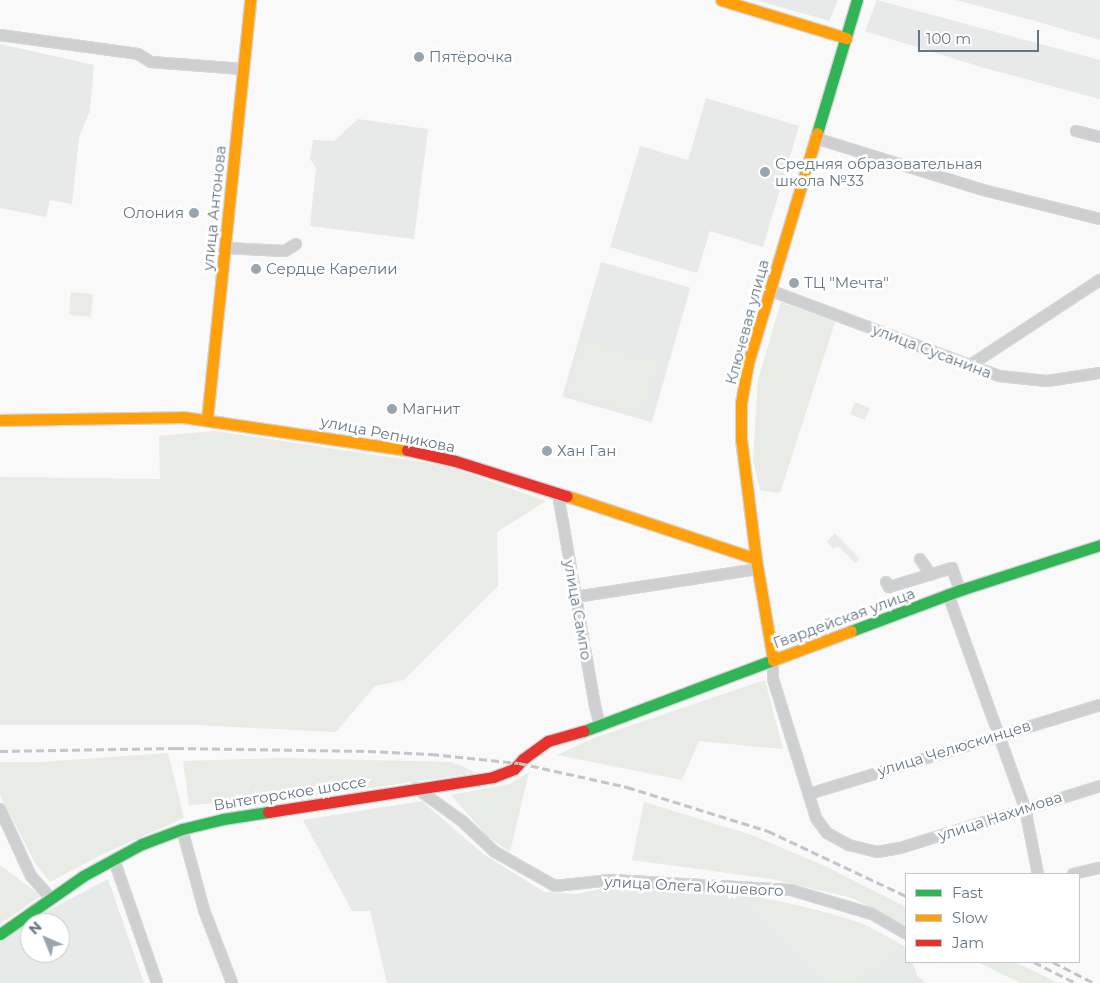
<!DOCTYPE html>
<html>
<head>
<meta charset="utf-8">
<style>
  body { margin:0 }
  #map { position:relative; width:1100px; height:983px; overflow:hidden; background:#f9f9f9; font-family:Montserrat,sans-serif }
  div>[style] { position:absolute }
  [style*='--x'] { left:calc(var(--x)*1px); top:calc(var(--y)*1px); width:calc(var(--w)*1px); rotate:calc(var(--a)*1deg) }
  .built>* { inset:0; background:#e8e9e9; transform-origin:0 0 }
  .green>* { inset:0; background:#e8ebe6; transform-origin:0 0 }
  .roads { filter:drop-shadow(1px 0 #d5d6d7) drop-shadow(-1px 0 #d5d6d7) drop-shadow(0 1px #d5d6d7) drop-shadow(0 -1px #d5d6d7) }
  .street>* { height:10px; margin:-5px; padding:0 5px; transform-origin:5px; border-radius:5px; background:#cecfd0 }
  .fast>* { height:11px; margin:-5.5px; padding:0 5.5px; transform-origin:5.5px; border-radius:5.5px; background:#30b455 }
  .slow>* { height:11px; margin:-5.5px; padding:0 5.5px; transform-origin:5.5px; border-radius:5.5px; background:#ff9f0a }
  .jam>* { height:11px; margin:-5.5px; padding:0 5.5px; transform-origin:5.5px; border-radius:5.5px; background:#e5322d }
  .rail>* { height:2.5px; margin-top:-1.25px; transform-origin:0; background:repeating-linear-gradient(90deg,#c3c5c6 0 8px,transparent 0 12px) }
  .dots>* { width:14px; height:14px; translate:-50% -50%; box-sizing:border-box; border:2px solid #fff; border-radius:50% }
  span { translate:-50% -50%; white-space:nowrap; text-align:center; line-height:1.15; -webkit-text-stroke:5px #fff; paint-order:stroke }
  .poi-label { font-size:15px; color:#657683 }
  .left { translate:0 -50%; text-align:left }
  .right { translate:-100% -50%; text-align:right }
  .street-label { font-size:15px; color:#657683 }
  .legend { position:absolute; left:905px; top:873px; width:175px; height:90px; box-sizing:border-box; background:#fff; border:1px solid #c1c8cd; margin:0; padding:6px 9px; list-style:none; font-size:15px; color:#657683 }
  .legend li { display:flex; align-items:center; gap:10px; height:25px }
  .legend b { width:25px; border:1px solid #c1c8cd }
  .north { position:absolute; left:20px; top:913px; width:50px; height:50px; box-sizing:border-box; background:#fff; border:1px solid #c1c8cd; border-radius:50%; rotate:316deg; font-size:14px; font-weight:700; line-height:20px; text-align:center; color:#657683 }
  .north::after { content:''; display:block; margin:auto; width:18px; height:22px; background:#99a4ac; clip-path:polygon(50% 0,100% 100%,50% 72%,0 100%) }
  .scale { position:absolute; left:918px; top:30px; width:121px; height:22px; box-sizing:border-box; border:2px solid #657683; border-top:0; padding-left:6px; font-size:15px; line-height:18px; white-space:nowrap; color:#657683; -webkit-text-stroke:4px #fff; paint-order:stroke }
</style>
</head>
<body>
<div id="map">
  <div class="built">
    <i style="clip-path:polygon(756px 0,838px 0,829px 21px)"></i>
    <i style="clip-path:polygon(877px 0,1100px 60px,1100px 99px,981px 67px,865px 31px)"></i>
    <i style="clip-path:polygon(956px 0,1100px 0,1100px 40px,1035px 21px)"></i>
    <i style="clip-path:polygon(0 44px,94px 65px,90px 111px,79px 137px,72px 204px,50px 200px,46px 217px,0 208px)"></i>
    <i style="clip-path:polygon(706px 98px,799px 126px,763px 247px,710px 231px,697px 273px,610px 247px,640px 146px,688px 160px)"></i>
    <i style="clip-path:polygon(358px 119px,428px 129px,414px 239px,310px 226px,316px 168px,310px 159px,313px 140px,334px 141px)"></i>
    <i style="left:601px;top:262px;width:93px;height:140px;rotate:16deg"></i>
    <i style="clip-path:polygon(422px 801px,482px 853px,544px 892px,577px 894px,606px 888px,735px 893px,828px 983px,387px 983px,370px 911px,352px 911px,303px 820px)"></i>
    <i style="clip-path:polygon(evenodd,108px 879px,144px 983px,0 983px,0 936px,108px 879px,30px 923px,60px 923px,60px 953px,30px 953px,30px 923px)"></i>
    <i style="clip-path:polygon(906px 947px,906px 962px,913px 962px,917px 976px,927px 983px,852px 983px)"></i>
  </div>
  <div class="green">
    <i style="left:71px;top:292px;width:22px;height:23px;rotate:5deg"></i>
    <i style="clip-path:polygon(781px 302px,835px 322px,780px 493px,760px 490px,753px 460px,758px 380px)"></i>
    <i style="left:583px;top:340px;width:79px;height:55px;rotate:17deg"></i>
    <i style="left:855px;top:402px;width:16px;height:13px;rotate:22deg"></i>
    <i style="clip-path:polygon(215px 431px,448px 466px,546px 501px,497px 532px,498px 586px,404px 680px,375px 686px,336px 732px,195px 725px,0 725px,0 477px,160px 479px,159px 436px)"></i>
    <i style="clip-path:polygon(835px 533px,860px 559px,855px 563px,838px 546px,833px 549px,827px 541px)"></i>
    <i style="clip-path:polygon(765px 680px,783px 749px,699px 741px,682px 780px,557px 755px,594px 738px)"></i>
    <i style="clip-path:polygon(168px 753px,184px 818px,105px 853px,50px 882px,35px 863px,0 795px,0 762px,41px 762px)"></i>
    <i style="clip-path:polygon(283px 758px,452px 762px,477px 773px,318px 795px,189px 805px,183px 761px)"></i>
    <i style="clip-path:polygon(529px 772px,510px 852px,487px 836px,451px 795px,510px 784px)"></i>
    <i style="clip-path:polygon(644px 802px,752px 835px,827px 867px,906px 907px,906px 926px,852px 898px,772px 879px,632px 860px)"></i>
    <i style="clip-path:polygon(0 865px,41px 896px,0 924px)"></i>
    <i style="clip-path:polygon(735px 893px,788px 903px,832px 914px,864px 924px,906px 947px,852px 983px,828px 983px)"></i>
    <i style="clip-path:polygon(978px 962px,1015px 962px,1058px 983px,1020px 983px)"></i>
  </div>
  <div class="roads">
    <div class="street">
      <i style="--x:0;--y:35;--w:139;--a:7.8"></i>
      <i style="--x:138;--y:54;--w:15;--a:32"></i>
      <i style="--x:151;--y:62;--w:92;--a:4.4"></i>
      <i style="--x:1076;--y:131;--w:25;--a:14"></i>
      <i style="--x:815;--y:138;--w:176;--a:17.2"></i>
      <i style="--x:983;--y:190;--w:121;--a:13.9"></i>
      <i style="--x:225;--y:248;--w:60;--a:2.9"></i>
      <i style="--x:285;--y:251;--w:13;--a:-32"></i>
      <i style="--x:769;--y:290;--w:246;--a:20.5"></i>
      <i style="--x:999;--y:376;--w:48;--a:5.9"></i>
      <i style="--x:1047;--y:381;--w:54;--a:-8.6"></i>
      <i style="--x:969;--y:366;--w:157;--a:-33.3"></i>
      <i style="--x:558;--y:494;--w:215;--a:80.1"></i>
      <i style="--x:595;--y:706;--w:21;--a:76"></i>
      <i style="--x:920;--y:559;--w:19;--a:55"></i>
      <i style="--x:886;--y:582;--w:6;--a:59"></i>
      <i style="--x:889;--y:587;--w:66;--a:-16.8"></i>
      <i style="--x:952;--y:568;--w:23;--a:70"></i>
      <i style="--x:948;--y:594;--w:227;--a:70.2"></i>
      <i style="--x:1025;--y:808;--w:67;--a:78.9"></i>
      <i style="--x:575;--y:597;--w:184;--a:-8.7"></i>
      <i style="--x:773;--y:660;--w:19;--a:90"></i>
      <i style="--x:773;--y:679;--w:145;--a:72.8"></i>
      <i style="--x:816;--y:818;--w:19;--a:54"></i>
      <i style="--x:827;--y:833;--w:25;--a:29"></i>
      <i style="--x:849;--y:845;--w:29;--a:14"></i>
      <i style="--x:877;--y:852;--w:23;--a:-10"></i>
      <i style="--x:900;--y:848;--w:209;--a:-17.2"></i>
      <i style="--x:416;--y:788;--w:57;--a:35.7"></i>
      <i style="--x:462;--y:821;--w:45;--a:43.2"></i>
      <i style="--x:495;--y:852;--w:69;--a:29.5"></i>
      <i style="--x:555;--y:886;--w:56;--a:-6.1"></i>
      <i style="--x:611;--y:880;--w:180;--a:3.2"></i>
      <i style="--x:791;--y:890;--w:84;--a:16.5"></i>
      <i style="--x:872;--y:914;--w:39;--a:30"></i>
      <i style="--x:809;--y:794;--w:304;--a:-17"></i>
      <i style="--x:0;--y:809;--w:74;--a:65.2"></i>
      <i style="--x:31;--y:876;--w:31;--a:48"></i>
      <i style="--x:182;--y:829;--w:84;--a:74.8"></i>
      <i style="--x:204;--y:910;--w:78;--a:69"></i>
      <i style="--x:114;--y:860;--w:130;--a:70.7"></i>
      <i style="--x:1073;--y:874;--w:28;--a:-13"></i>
    </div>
    <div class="fast">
      <i style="--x:817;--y:133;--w:139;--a:-73.3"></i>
      <i style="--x:851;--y:631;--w:116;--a:-20.6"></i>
      <i style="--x:960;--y:590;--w:147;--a:-17.8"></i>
      <i style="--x:584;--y:731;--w:202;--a:-20.6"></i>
      <i style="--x:0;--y:934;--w:101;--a:-34.9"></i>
      <i style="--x:83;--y:876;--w:67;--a:-28.5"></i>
      <i style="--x:142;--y:844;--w:43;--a:-20.6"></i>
      <i style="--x:182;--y:829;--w:42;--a:-13.7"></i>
      <i style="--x:223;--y:819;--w:46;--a:-8.8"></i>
    </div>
    <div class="slow">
      <i style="--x:721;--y:0;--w:131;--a:16.9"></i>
      <i style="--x:207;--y:419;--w:421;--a:-84.1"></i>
      <i style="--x:0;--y:420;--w:183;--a:-0.9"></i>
      <i style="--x:183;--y:417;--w:226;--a:8.4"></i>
      <i style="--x:567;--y:496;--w:199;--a:18.4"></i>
      <i style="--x:756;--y:559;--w:102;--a:80.4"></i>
      <i style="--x:773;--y:660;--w:83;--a:-20.4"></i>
      <i style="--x:756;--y:559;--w:121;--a:-97.1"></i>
      <i style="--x:741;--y:439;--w:36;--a:-90"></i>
      <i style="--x:741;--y:403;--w:41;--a:-80.1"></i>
      <i style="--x:748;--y:363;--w:240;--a:-73.3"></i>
    </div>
    <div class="jam">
      <i style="--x:407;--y:450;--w:49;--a:12.9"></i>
      <i style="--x:455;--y:461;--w:117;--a:17.4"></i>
      <i style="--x:268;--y:812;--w:228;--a:-8.8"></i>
      <i style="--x:493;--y:777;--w:22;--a:-21"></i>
      <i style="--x:514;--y:769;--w:13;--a:-48"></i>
      <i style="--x:523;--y:759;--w:31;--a:-36"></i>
      <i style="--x:548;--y:741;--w:37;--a:-16"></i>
    </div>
  </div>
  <div class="rail">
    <i style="--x:0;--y:751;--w:176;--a:-1"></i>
    <i style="--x:176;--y:748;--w:192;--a:0.9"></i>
    <i style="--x:368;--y:751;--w:63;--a:2.7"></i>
    <i style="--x:431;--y:754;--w:88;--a:5.8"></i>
    <i style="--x:519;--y:763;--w:111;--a:12.5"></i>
    <i style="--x:627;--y:787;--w:148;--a:17.3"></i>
    <i style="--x:768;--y:831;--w:153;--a:25.2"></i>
    <i style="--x:1034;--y:962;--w:47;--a:26.6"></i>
    <i style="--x:1053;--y:962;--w:46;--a:27.1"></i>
  </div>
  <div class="dots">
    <i style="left:419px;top:57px;background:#99a4ac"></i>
    <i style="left:765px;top:172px;background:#99a4ac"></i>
    <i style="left:194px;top:213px;background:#99a4ac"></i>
    <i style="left:256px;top:269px;background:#99a4ac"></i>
    <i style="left:794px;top:283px;background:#99a4ac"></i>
    <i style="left:392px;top:409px;background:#99a4ac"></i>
    <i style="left:547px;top:451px;background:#99a4ac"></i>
  </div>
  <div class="poi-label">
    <span class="left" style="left:429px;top:57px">Пятёрочка</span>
    <span class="left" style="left:775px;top:172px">Средняя образовательная<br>школа №33</span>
    <span class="right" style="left:184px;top:213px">Олония</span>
    <span class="left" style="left:266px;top:269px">Сердце Карелии</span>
    <span class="left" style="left:804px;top:283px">ТЦ "Мечта"</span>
    <span class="left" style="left:402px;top:409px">Магнит</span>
    <span class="left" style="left:557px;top:451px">Хан Ган</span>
  </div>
  <div class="street-label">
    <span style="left:214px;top:208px;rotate:-84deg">улица Антонова</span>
    <span style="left:747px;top:322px;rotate:-75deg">Ключевая улица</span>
    <span style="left:932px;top:351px;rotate:21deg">улица Сусанина</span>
    <span style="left:388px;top:434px;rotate:11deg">улица Репникова</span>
    <span style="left:578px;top:610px;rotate:80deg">улица Сампо</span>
    <span style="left:844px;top:618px;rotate:-20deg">Гвардейская улица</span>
    <span style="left:954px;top:748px;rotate:-17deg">улица Челюскинцев</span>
    <span style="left:290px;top:793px;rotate:-9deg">Вытегорское шоссе</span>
    <span style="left:1000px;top:816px;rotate:-18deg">улица Нахимова</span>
    <span style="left:694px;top:886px;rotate:3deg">улица Олега Кошевого</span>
  </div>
  <ul class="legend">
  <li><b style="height:6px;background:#30b455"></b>Fast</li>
  <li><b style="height:6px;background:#ff9f0a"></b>Slow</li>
  <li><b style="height:6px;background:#e5322d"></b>Jam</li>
  </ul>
  <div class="north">N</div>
  <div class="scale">100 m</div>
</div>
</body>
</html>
